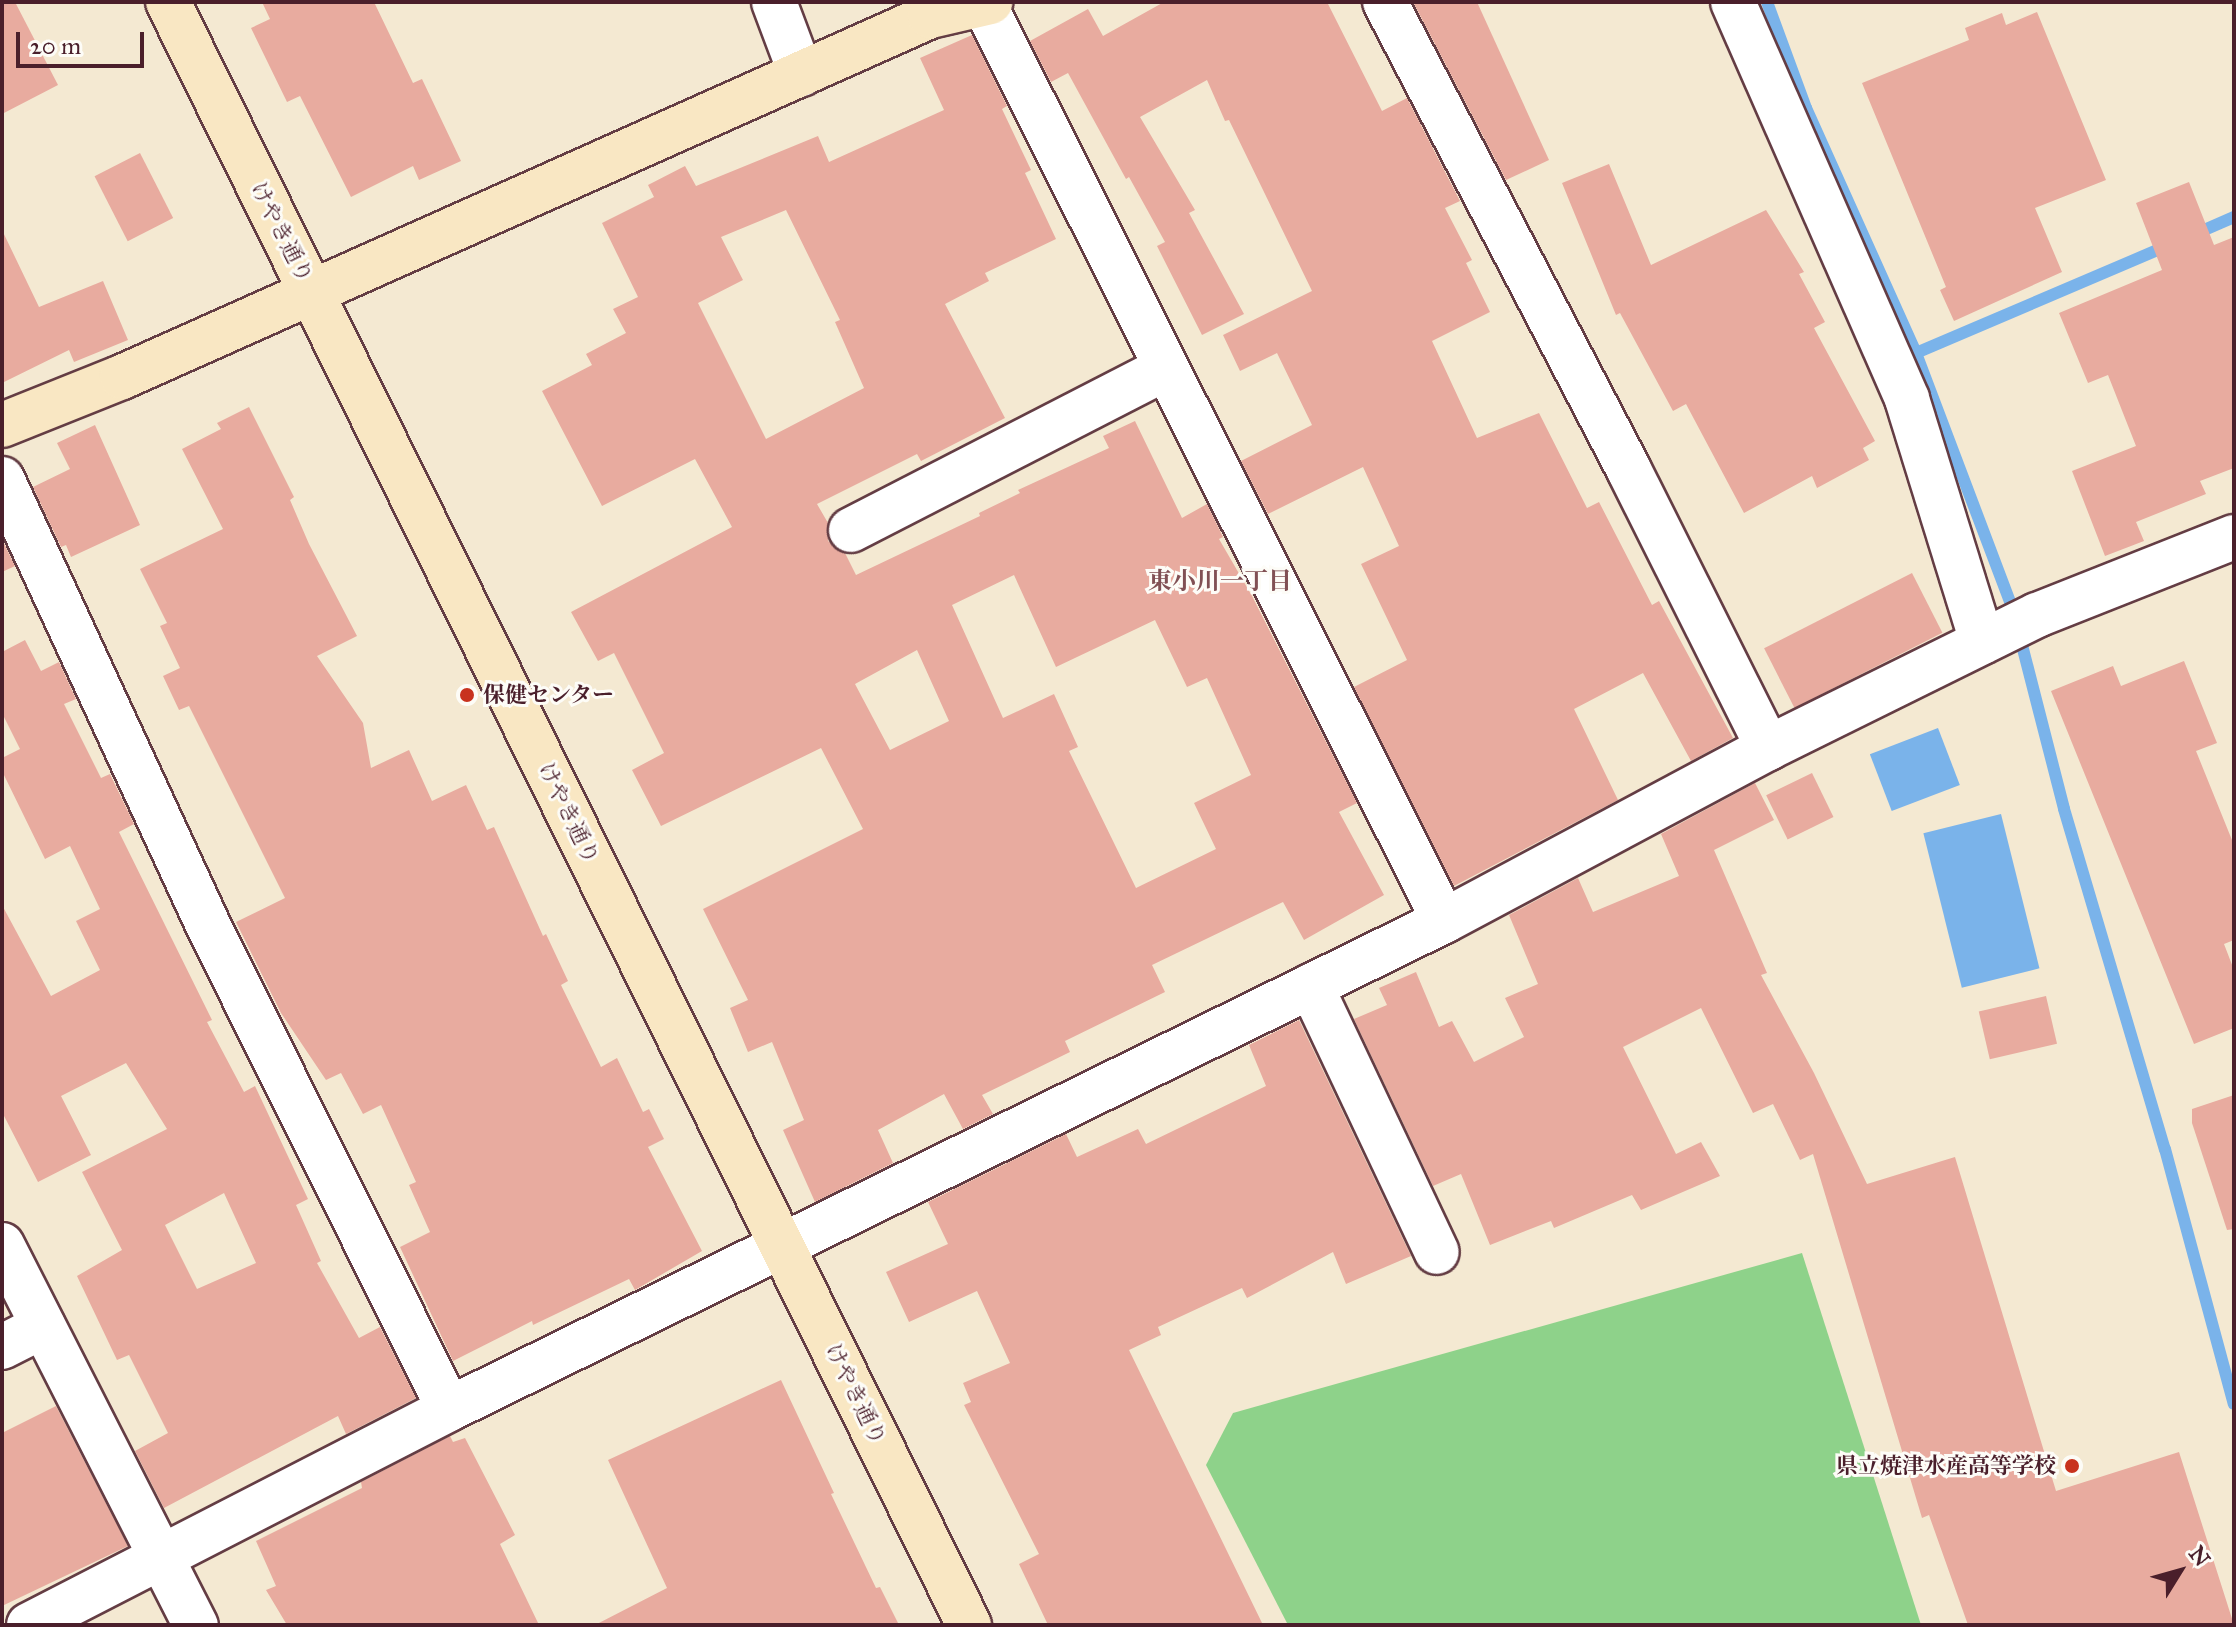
<!DOCTYPE html>
<html>
<head>
<meta charset="utf-8">
<style>
  body { margin:0 }
  #map { position:relative; width:2236px; height:1627px; overflow:hidden; background:#f4e9d2; font-family:"IM FELL Great Primer","Noto Serif JP",serif }
  div>[style] { position:absolute }
  [style*='--x'] { left:calc(var(--x)*1px); top:calc(var(--y)*1px); width:calc(var(--w)*1px); rotate:calc(var(--a)*1deg) }
  .green>* { inset:0; background:#8ed28a }
  .water>* { inset:0; background:#7ab3ea; transform-origin:0 0 }
  .stream>* { height:12px; margin:-6px; padding:0 6px; transform-origin:6px; border-radius:6px; background:#7ab3ea }
  .building>* { inset:0; background:#e8ab9f; transform-origin:0 0 }
  .roads { filter:drop-shadow(2px 0 #643d44) drop-shadow(-2px 0 #643d44) drop-shadow(0 2px #643d44) drop-shadow(0 -2px #643d44) }
  .street>* { height:44px; margin:-22px; padding:0 22px; transform-origin:22px; border-radius:22px; background:#fff }
  .secondary>* { height:44px; margin:-22px; padding:0 22px; transform-origin:22px; border-radius:22px; background:#f9e7c3 }
  .dots>* { width:22px; height:22px; translate:-50% -50%; box-sizing:border-box; border:4px solid #fdfcf7; border-radius:50% }
  span { translate:-50% -50%; white-space:nowrap; text-align:center; line-height:1.15; -webkit-text-stroke:6px #fdfcf7; paint-order:stroke }
  .street-label { font-size:22px; color:#4a1f2b }
  .poi-label { font-size:22px; color:#4a1f2b; font-weight:700 }
  .left { translate:0 -50%; text-align:left }
  .right { translate:-100% -50%; text-align:right }
  .neighbourhood-label { font-size:24px; color:#815054; font-weight:700 }
  .frame { position:absolute; inset:0; border:4px solid #4a1f2b; pointer-events:none }
  .north { position:absolute; left:2140px; top:1531px; width:80px; height:80px; -webkit-text-stroke:6px #fdfcf7; paint-order:stroke; rotate:53deg; font-size:22px; font-weight:700; line-height:32px; text-align:center; color:#4a1f2b }
  .north::after { content:''; display:block; margin:auto; width:28px; height:36px; background:#4a1f2b; clip-path:polygon(50% 0,100% 100%,50% 72%,0 100%) }
  .scale { position:absolute; left:16px; top:32px; width:128px; height:36px; box-sizing:border-box; border:4px solid #4a1f2b; border-top:0; padding-left:10px; font-size:24px; line-height:28px; white-space:nowrap; color:#4a1f2b; -webkit-text-stroke:6px #fdfcf7; paint-order:stroke }
</style>
</head>
<body>
<div id="map">
  <div class="green">
    <i style="clip-path:polygon(1802px 1253px,1921px 1625px,1288px 1625px,1206px 1465px,1233px 1413px)"></i>
  </div>
  <div class="water">
    <i style="left:1938px;top:728px;width:61px;height:73px;rotate:69deg"></i>
    <i style="left:2001px;top:814px;width:159px;height:80px;rotate:76deg"></i>
  </div>
  <div class="stream">
    <i style="--x:1767;--y:2;--w:113;--a:69.8"></i>
    <i style="--x:1806;--y:108;--w:269;--a:65.8"></i>
    <i style="--x:1916;--y:353;--w:275;--a:69.3"></i>
    <i style="--x:2013;--y:610;--w:205;--a:75.6"></i>
    <i style="--x:2064;--y:809;--w:355;--a:73.5"></i>
    <i style="--x:2165;--y:1149;--w:264;--a:74.9"></i>
    <i style="--x:2195;--y:234;--w:43;--a:-23.6"></i>
    <i style="--x:1916;--y:353;--w:273;--a:-23.1"></i>
  </div>
  <div class="building">
    <i style="clip-path:polygon(2px 2px,15px 2px,58px 85px,2px 114px)"></i>
    <i style="clip-path:polygon(262px 2px,374px 2px,413px 83px,422px 79px,461px 161px,419px 180px,413px 166px,351px 197px,300px 96px,287px 102px,251px 28px,270px 19px)"></i>
    <i style="clip-path:polygon(1164px 2px,1327px 2px,1382px 111px,1407px 98px,1460px 201px,1445px 208px,1472px 260px,1466px 263px,1490px 312px,1432px 341px,1477px 438px,1539px 413px,1587px 508px,1599px 502px,1652px 605px,1659px 601px,1733px 738px,1691px 761px,1643px 673px,1574px 709px,1618px 800px,1454px 886px,1354px 687px,1407px 660px,1361px 564px,1399px 546px,1363px 467px,1268px 514px,1241px 461px,1312px 425px,1277px 353px,1240px 371px,1223px 335px,1312px 291px,1229px 120px,1225px 121px,1207px 80px,1140px 117px,1195px 210px,1189px 213px,1244px 314px,1202px 335px,1157px 246px,1165px 242px,1129px 177px,1126px 179px,1068px 73px,1051px 82px,1030px 41px,1088px 9px,1103px 36px)"></i>
    <i style="clip-path:polygon(1413px 2px,1477px 2px,1549px 160px,1506px 180px)"></i>
    <i style="clip-path:polygon(2037px 12px,2106px 180px,2035px 208px,2062px 272px,1954px 321px,1940px 290px,1946px 287px,1862px 83px,1969px 40px,1965px 28px,2002px 13px,2006px 25px)"></i>
    <i style="clip-path:polygon(evenodd,972px 35px,1007px 106px,1002px 109px,1031px 170px,1025px 173px,1056px 239px,985px 273px,989px 281px,945px 304px,1005px 418px,921px 461px,917px 454px,817px 504px,828px 523px,828px 541px,845px 553px,856px 575px,980px 516px,979px 513px,1020px 493px,1018px 490px,1109px 448px,1103px 436px,1135px 421px,1182px 518px,1207px 504px,1223px 537px,1219px 539px,1252px 596px,1357px 803px,1339px 812px,1384px 895px,1304px 940px,1283px 902px,1152px 965px,1165px 992px,1065px 1041px,1070px 1052px,982px 1095px,993px 1114px,963px 1129px,944px 1094px,878px 1130px,893px 1163px,815px 1202px,783px 1130px,804px 1120px,772px 1042px,748px 1052px,730px 1008px,748px 1000px,703px 909px,863px 829px,821px 748px,661px 826px,632px 770px,664px 753px,614px 653px,598px 661px,571px 612px,732px 527px,695px 459px,602px 506px,542px 391px,592px 365px,586px 354px,626px 333px,613px 309px,638px 297px,602px 223px,654px 197px,648px 185px,685px 166px,696px 186px,818px 136px,829px 162px,944px 110px,920px 58px,972px 35px,786px 210px,840px 320px,835px 322px,864px 388px,766px 439px,698px 303px,743px 280px,721px 237px,786px 210px,972px 35px,1014px 575px,1056px 667px,1155px 620px,1187px 687px,1207px 678px,1251px 775px,1194px 803px,1216px 849px,1136px 888px,1069px 751px,1078px 747px,1054px 694px,1003px 718px,952px 605px,1014px 575px,972px 35px,917px 650px,949px 721px,890px 750px,855px 684px,917px 650px)"></i>
    <i style="left:140px;top:153px;width:73px;height:51px;rotate:63deg"></i>
    <i style="clip-path:polygon(1609px 164px,1651px 265px,1766px 210px,1804px 272px,1799px 274px,1825px 322px,1814px 328px,1875px 441px,1863px 448px,1869px 460px,1817px 488px,1812px 476px,1744px 513px,1686px 404px,1673px 411px,1620px 313px,1616px 315px,1562px 183px)"></i>
    <i style="clip-path:polygon(2189px 182px,2214px 245px,2234px 237px,2234px 468px,2200px 481px,2206px 494px,2136px 522px,2144px 541px,2105px 556px,2072px 471px,2136px 446px,2108px 375px,2088px 383px,2059px 313px,2162px 270px,2136px 203px)"></i>
    <i style="clip-path:polygon(2px 230px,39px 307px,103px 281px,128px 340px,74px 362px,69px 350px,2px 383px)"></i>
    <i style="clip-path:polygon(249px 407px,294px 497px,290px 500px,309px 544px,357px 636px,317px 656px,363px 723px,371px 768px,409px 750px,432px 801px,466px 785px,487px 830px,494px 827px,543px 936px,546px 934px,568px 981px,561px 985px,601px 1067px,617px 1058px,643px 1112px,649px 1109px,664px 1139px,648px 1147px,702px 1251px,635px 1290px,629px 1279px,533px 1325px,532px 1321px,453px 1361px,400px 1247px,430px 1232px,409px 1185px,416px 1182px,381px 1105px,363px 1114px,341px 1073px,326px 1080px,281px 1013px,236px 922px,285px 898px,189px 706px,179px 710px,163px 676px,180px 668px,160px 626px,167px 623px,140px 569px,223px 529px,182px 449px,221px 429px,217px 423px)"></i>
    <i style="clip-path:polygon(95px 425px,140px 525px,71px 557px,66px 545px,61px 547px,33px 487px,70px 469px,57px 443px)"></i>
    <i style="clip-path:polygon(2px 539px,15px 566px,2px 572px)"></i>
    <i style="left:1912px;top:573px;width:67px;height:166px;rotate:63deg"></i>
    <i style="clip-path:polygon(evenodd,25px 640px,41px 671px,59px 662px,76px 699px,64px 704px,101px 778px,110px 774px,134px 824px,119px 832px,212px 1020px,207px 1022px,244px 1092px,255px 1086px,308px 1199px,296px 1205px,321px 1261px,317px 1263px,359px 1338px,380px 1327px,416px 1398px,346px 1434px,338px 1416px,164px 1508px,135px 1451px,168px 1433px,129px 1355px,117px 1360px,77px 1276px,122px 1250px,82px 1172px,167px 1129px,126px 1063px,61px 1096px,91px 1155px,38px 1182px,2px 1112px,2px 905px,51px 996px,100px 970px,76px 921px,100px 909px,70px 846px,45px 859px,2px 771px,2px 758px,20px 749px,2px 713px,2px 652px,25px 640px,224px 1193px,256px 1263px,197px 1289px,165px 1225px,224px 1193px)"></i>
    <i style="clip-path:polygon(2184px 661px,2217px 743px,2196px 751px,2234px 845px,2234px 940px,2224px 944px,2234px 970px,2234px 1028px,2194px 1044px,2051px 691px,2113px 666px,2121px 686px)"></i>
    <i style="left:1812px;top:773px;width:49px;height:51px;rotate:64deg"></i>
    <i style="clip-path:polygon(1755px 783px,1774px 820px,1714px 850px,1767px 973px,1761px 975px,1814px 1073px,1867px 1184px,1955px 1157px,2056px 1491px,2179px 1452px,2234px 1625px,1968px 1625px,1929px 1515px,1922px 1518px,1813px 1154px,1800px 1160px,1773px 1104px,1753px 1113px,1701px 1008px,1623px 1047px,1676px 1154px,1701px 1142px,1720px 1176px,1641px 1210px,1632px 1195px,1554px 1228px,1551px 1221px,1490px 1245px,1461px 1174px,1433px 1186px,1354px 1019px,1387px 1005px,1379px 988px,1416px 972px,1439px 1027px,1452px 1021px,1474px 1062px,1524px 1037px,1505px 998px,1538px 984px,1509px 915px,1578px 878px,1593px 912px,1679px 876px,1661px 834px)"></i>
    <i style="left:2046px;top:996px;width:49px;height:69px;rotate:77deg"></i>
    <i style="clip-path:polygon(1299px 1020px,1411px 1256px,1346px 1284px,1333px 1252px,1247px 1298px,1242px 1288px,1158px 1327px,1161px 1335px,1129px 1350px,1263px 1625px,1048px 1625px,1019px 1564px,1039px 1554px,964px 1405px,971px 1402px,963px 1383px,1010px 1363px,977px 1291px,909px 1322px,886px 1272px,948px 1244px,928px 1202px,1066px 1134px,1077px 1157px,1138px 1129px,1146px 1144px,1266px 1086px,1249px 1045px)"></i>
    <i style="clip-path:polygon(2234px 1095px,2234px 1229px,2227px 1230px,2192px 1123px,2192px 1109px)"></i>
    <i style="clip-path:polygon(781px 1380px,834px 1493px,831px 1494px,876px 1588px,880px 1587px,899px 1625px,595px 1625px,667px 1588px,608px 1460px)"></i>
    <i style="clip-path:polygon(56px 1406px,128px 1546px,2px 1606px,2px 1433px)"></i>
    <i style="clip-path:polygon(450px 1436px,453px 1442px,465px 1438px,515px 1535px,500px 1544px,539px 1625px,287px 1625px,266px 1590px,276px 1586px,256px 1541px,362px 1488px,361px 1482px)"></i>
  </div>
  <div class="roads">
    <div class="street">
      <i style="--x:774;--y:2;--w:77;--a:69.4"></i>
      <i style="--x:1385;--y:2;--w:528;--a:62.46"></i>
      <i style="--x:1629;--y:470;--w:311;--a:63.4"></i>
      <i style="--x:1733;--y:2;--w:433;--a:66.3"></i>
      <i style="--x:1907;--y:399;--w:254;--a:72.8"></i>
      <i style="--x:984;--y:4;--w:1026;--a:63.36"></i>
      <i style="--x:2;--y:479;--w:489;--a:65.2"></i>
      <i style="--x:207;--y:923;--w:543;--a:63.53"></i>
      <i style="--x:851;--y:530;--w:354;--a:-27.2"></i>
      <i style="--x:1311;--y:986;--w:294;--a:64.7"></i>
      <i style="--x:2;--y:1245;--w:427;--a:63"></i>
      <i style="--x:2;--y:1347;--w:46;--a:-27.1"></i>
      <i style="--x:29;--y:1625;--w:472;--a:-27.2"></i>
      <i style="--x:449;--y:1409;--w:1108;--a:-26.13"></i>
      <i style="--x:1444;--y:921;--w:367;--a:-28.1"></i>
      <i style="--x:1768;--y:748;--w:300;--a:-26.3"></i>
      <i style="--x:2037;--y:615;--w:212;--a:-21.6"></i>
    </div>
    <div class="secondary">
      <i style="--x:168;--y:2;--w:1810;--a:63.73"></i>
      <i style="--x:2;--y:425;--w:129;--a:-21.8"></i>
      <i style="--x:122;--y:377;--w:885;--a:-24.07"></i>
      <i style="--x:930;--y:16;--w:62;--a:-13.1"></i>
    </div>
  </div>
  <div class="dots">
    <i style="left:467px;top:695px;background:#c8321e"></i>
    <i style="left:2072px;top:1466px;background:#c8321e"></i>
  </div>
  <div class="street-label">
    <span style="left:282px;top:232px;rotate:63deg">けやき通り</span>
    <span style="left:569px;top:813px;rotate:64deg">けやき通り</span>
    <span style="left:856px;top:1394px;rotate:64deg">けやき通り</span>
  </div>
  <div class="poi-label">
    <span class="left" style="left:483px;top:695px">保健センター</span>
    <span class="right" style="left:2056px;top:1466px">県立焼津水産高等学校</span>
  </div>
  <div class="neighbourhood-label">
    <span style="left:1220px;top:582px">東小川一丁目</span>
  </div>
  <div class="frame"></div>
  <div class="north">N</div>
  <div class="scale">20 m</div>
</div>
</body>
</html>
